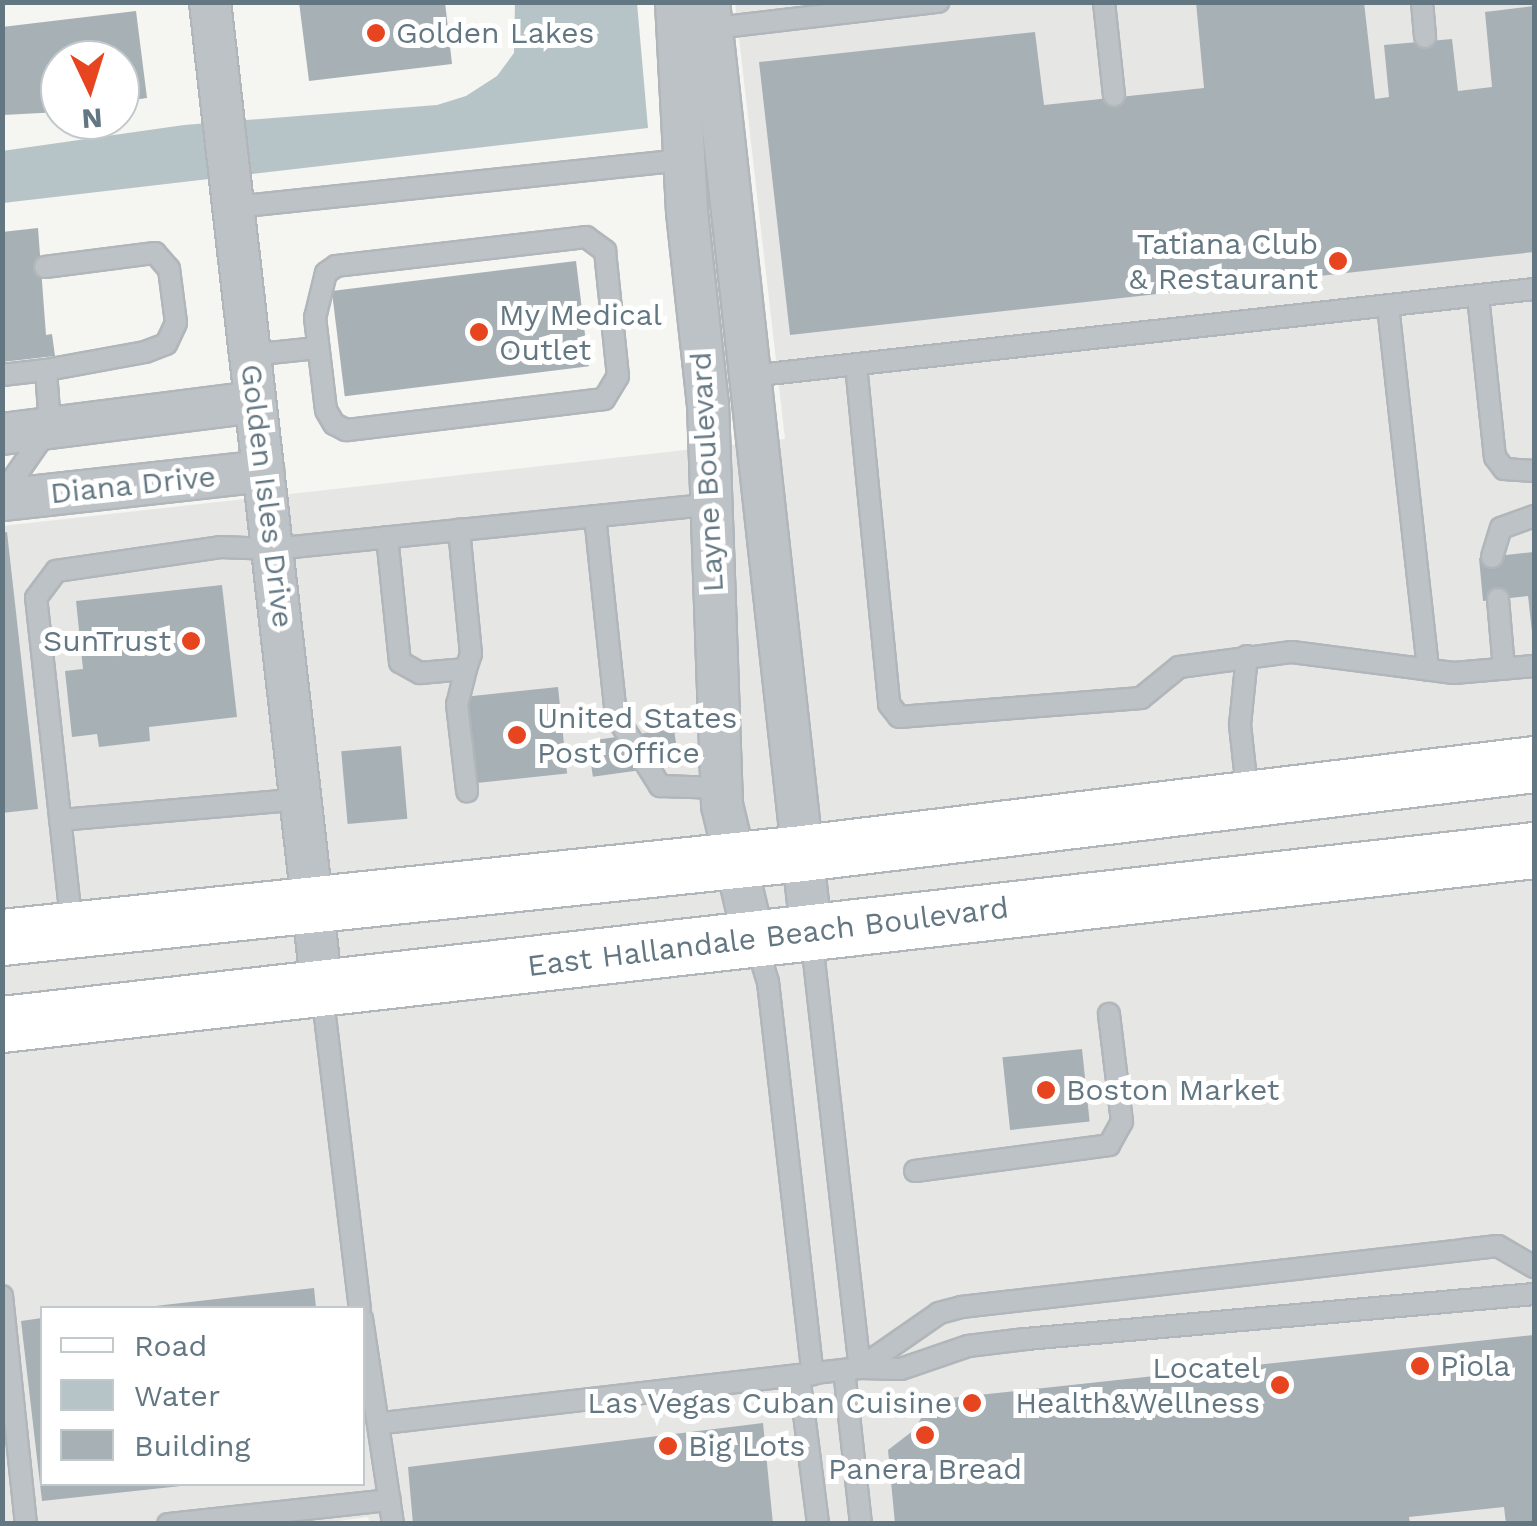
<!DOCTYPE html>
<html>
<head>
<meta charset="utf-8">
<style>
  body { margin:0 }
  #map { position:relative; width:1537px; height:1526px; overflow:hidden; background:#f5f5f1; font-family:"Work Sans",sans-serif }
  div>[style] { position:absolute }
  [style*='--x'] { left:calc(var(--x)*1px); top:calc(var(--y)*1px); width:calc(var(--w)*1px); rotate:calc(var(--a)*1deg) }
  .built>* { inset:0; background:#e6e7e5 }
  .water>* { inset:0; background:#b6c4c7 }
  .building>* { inset:0; background:#a7b0b5; transform-origin:0 0 }
  .roads { filter:drop-shadow(2px 0 #b1b6ba) drop-shadow(-2px 0 #b1b6ba) drop-shadow(0 2px #b1b6ba) drop-shadow(0 -2px #b1b6ba) }
  .lane>* { height:20px; margin:-10px; padding:0 10px; transform-origin:10px; border-radius:10px; background:#bdc2c6 }
  .street>* { height:40px; margin:-20px; padding:0 20px; transform-origin:20px; border-radius:20px; background:#bdc2c6 }
  .primary>* { height:55px; margin:-27.5px; padding:0 27.5px; transform-origin:27.5px; border-radius:27.5px; background:#fff }
  .dots>* { width:28px; height:28px; translate:-50% -50%; box-sizing:border-box; border:5px solid #fff; border-radius:50% }
  span { translate:-50% -50%; white-space:nowrap; text-align:center; line-height:1.15; -webkit-text-stroke:10px #fff; paint-order:stroke }
  .poi-label { font-size:30px; color:#637783 }
  .left { translate:0 -50%; text-align:left }
  .right { translate:-100% -50%; text-align:right }
  .street-label { font-size:30px; color:#637783 }
  .frame { position:absolute; inset:0; border:5px solid #637783; pointer-events:none }
  .legend { position:absolute; left:40px; top:1306px; width:325px; height:180px; box-sizing:border-box; background:#fff; border:2px solid #c1c9cd; margin:0; padding:12px 18px; list-style:none; font-size:30px; color:#637783 }
  .legend li { display:flex; align-items:center; gap:20px; height:50px }
  .legend b { width:50px; border:2px solid #c1c9cd }
  .north { position:absolute; left:40px; top:40px; width:100px; height:100px; box-sizing:border-box; background:#fff; border:2px solid #c1c9cd; border-radius:50%; rotate:176deg; font-size:28px; font-weight:700; line-height:40px; text-align:center; color:#637783 }
  .north::after { content:''; display:block; margin:auto; width:35px; height:45px; background:#e74520; clip-path:polygon(50% 0,100% 100%,50% 72%,0 100%) }
</style>
</head>
<body>
<div id="map">
  <div class="built">
    <i style="clip-path:polygon(evenodd,735px 3px,1534px 3px,1534px 1523px,370px 1524px,368px 1517px,317px 1524px,3px 1523px,2px 526px,785px 439px,735px 3px,42px 1308px,362px 1308px,362px 1484px,42px 1484px,42px 1308px)"></i>
  </div>
  <div class="water">
    <i style="clip-path:polygon(515px 3px,637px 3px,648px 128px,3px 203px,2px 151px,184px 125px,437px 105px,466px 96px,497px 76px,514px 53px)"></i>
  </div>
  <div class="building">
    <i style="clip-path:polygon(299px 2px,445px 2px,452px 64px,309px 81px)"></i>
    <i style="clip-path:polygon(1196px 2px,1364px 2px,1375px 99px,1389px 97px,1384px 45px,1452px 39px,1458px 91px,1492px 87px,1485px 12px,1534px 6px,1534px 252px,790px 335px,759px 62px,1035px 32px,1044px 105px,1204px 88px)"></i>
    <i style="clip-path:polygon(136px 11px,147px 98px,120px 102px,120px 60px,60px 60px,60px 112px,3px 115px,2px 27px)"></i>
    <i style="clip-path:polygon(38px 228px,46px 335px,52px 334px,55px 356px,2px 362px,2px 232px)"></i>
    <i style="left:576px;top:261px;width:106px;height:246px;rotate:83deg"></i>
    <i style="clip-path:polygon(7px 532px,38px 809px,2px 813px,2px 533px)"></i>
    <i style="clip-path:polygon(1534px 552px,1534px 632px,1532px 632px,1528px 596px,1483px 601px,1479px 558px)"></i>
    <i style="clip-path:polygon(222px 585px,237px 717px,149px 727px,150px 741px,99px 747px,97px 734px,72px 737px,65px 671px,83px 669px,76px 601px)"></i>
    <i style="left:558px;top:687px;width:87px;height:93px;rotate:84deg"></i>
    <i style="left:674px;top:729px;width:36px;height:87px;rotate:82deg"></i>
    <i style="left:401px;top:746px;width:73px;height:60px;rotate:85deg"></i>
    <i style="left:1082px;top:1049px;width:73px;height:80px;rotate:84deg"></i>
    <i style="clip-path:polygon(314px 1288px,316px 1308px,155px 1308px,155px 1306px)"></i>
    <i style="clip-path:polygon(42px 1318px,42px 1484px,181px 1486px,42px 1501px,21px 1321px)"></i>
    <i style="clip-path:polygon(1534px 1335px,1534px 1524px,1506px 1524px,1504px 1507px,1409px 1517px,1410px 1524px,895px 1524px,888px 1450px,914px 1430px,932px 1400px)"></i>
    <i style="clip-path:polygon(763px 1423px,773px 1524px,413px 1524px,408px 1467px)"></i>
  </div>
  <div class="roads">
    <div class="lane">
      <i style="--x:1104;--y:2;--w:94;--a:83.9"></i>
      <i style="--x:1422;--y:2;--w:35;--a:85"></i>
      <i style="--x:707;--y:29;--w:233;--a:-6.7"></i>
      <i style="--x:235;--y:207;--w:457;--a:-6"></i>
      <i style="--x:586;--y:237;--w:24;--a:36"></i>
      <i style="--x:605;--y:251;--w:126;--a:84.1"></i>
      <i style="--x:618;--y:376;--w:27;--a:121"></i>
      <i style="--x:604;--y:399;--w:260;--a:173.1"></i>
      <i style="--x:346;--y:430;--w:13;--a:-153"></i>
      <i style="--x:334;--y:424;--w:16;--a:-120"></i>
      <i style="--x:326;--y:410;--w:93;--a:-96.8"></i>
      <i style="--x:315;--y:318;--w:46;--a:-76.3"></i>
      <i style="--x:326;--y:273;--w:12;--a:-35"></i>
      <i style="--x:336;--y:266;--w:252;--a:-6.6"></i>
      <i style="--x:45;--y:267;--w:111;--a:-7.3"></i>
      <i style="--x:155;--y:253;--w:21;--a:49"></i>
      <i style="--x:169;--y:269;--w:54;--a:82.6"></i>
      <i style="--x:176;--y:323;--w:23;--a:115"></i>
      <i style="--x:166;--y:344;--w:22;--a:159"></i>
      <i style="--x:145;--y:352;--w:101;--a:169.7"></i>
      <i style="--x:1478;--y:296;--w:162;--a:84"></i>
      <i style="--x:1495;--y:457;--w:15;--a:53"></i>
      <i style="--x:1504;--y:469;--w:30;--a:4"></i>
      <i style="--x:1388;--y:306;--w:366;--a:83.7"></i>
      <i style="--x:250;--y:355;--w:68;--a:-5.9"></i>
      <i style="--x:856;--y:365;--w:341;--a:84.4"></i>
      <i style="--x:889;--y:704;--w:16;--a:52"></i>
      <i style="--x:899;--y:717;--w:243;--a:-4.5"></i>
      <i style="--x:1141;--y:698;--w:49;--a:-39.2"></i>
      <i style="--x:1179;--y:667;--w:114;--a:-7.6"></i>
      <i style="--x:1292;--y:652;--w:163;--a:7.4"></i>
      <i style="--x:1454;--y:673;--w:80;--a:-5"></i>
      <i style="--x:2;--y:375;--w:44;--a:-6.5"></i>
      <i style="--x:46;--y:370;--w:56;--a:85.9"></i>
      <i style="--x:50;--y:426;--w:84;--a:124.8"></i>
      <i style="--x:750;--y:376;--w:789;--a:-6.33"></i>
      <i style="--x:595;--y:516;--w:201;--a:84"></i>
      <i style="--x:616;--y:716;--w:83;--a:57.8"></i>
      <i style="--x:660;--y:786;--w:61;--a:1.9"></i>
      <i style="--x:387;--y:537;--w:126;--a:84.1"></i>
      <i style="--x:400;--y:662;--w:23;--a:29"></i>
      <i style="--x:420;--y:673;--w:46;--a:-5"></i>
      <i style="--x:466;--y:669;--w:16;--a:-72"></i>
      <i style="--x:471;--y:654;--w:125;--a:-95.5"></i>
      <i style="--x:1492;--y:557;--w:30;--a:-73"></i>
      <i style="--x:1501;--y:528;--w:35;--a:-20"></i>
      <i style="--x:1498;--y:599;--w:70;--a:85.1"></i>
      <i style="--x:1247;--y:656;--w:69;--a:95.8"></i>
      <i style="--x:1240;--y:725;--w:72;--a:83.7"></i>
      <i style="--x:466;--y:669;--w:36;--a:104"></i>
      <i style="--x:457;--y:704;--w:88;--a:83.4"></i>
      <i style="--x:60;--y:820;--w:244;--a:-4.9"></i>
      <i style="--x:72;--y:928;--w:332;--a:-96.2"></i>
      <i style="--x:36;--y:598;--w:34;--a:-53"></i>
      <i style="--x:56;--y:571;--w:166;--a:-8.3"></i>
      <i style="--x:220;--y:547;--w:53;--a:2.2"></i>
      <i style="--x:273;--y:549;--w:442;--a:-5.8"></i>
      <i style="--x:811;--y:933;--w:438;--a:83.6"></i>
      <i style="--x:755;--y:940;--w:44;--a:72.8"></i>
      <i style="--x:768;--y:982;--w:395;--a:83.5"></i>
      <i style="--x:322;--y:991;--w:319;--a:83.2"></i>
      <i style="--x:915;--y:1171;--w:196;--a:-7.6"></i>
      <i style="--x:1109;--y:1145;--w:26;--a:-61"></i>
      <i style="--x:1122;--y:1122;--w:109;--a:-96.9"></i>
      <i style="--x:2;--y:1296;--w:229;--a:84"></i>
      <i style="--x:362;--y:1319;--w:207;--a:81.4"></i>
      <i style="--x:860;--y:1368;--w:96;--a:-34.8"></i>
      <i style="--x:939;--y:1313;--w:23;--a:-15"></i>
      <i style="--x:961;--y:1307;--w:540;--a:-6.48"></i>
      <i style="--x:1498;--y:1246;--w:42;--a:30.3"></i>
      <i style="--x:844;--y:1370;--w:155;--a:83.7"></i>
      <i style="--x:799;--y:1375;--w:150;--a:82.7"></i>
      <i style="--x:383;--y:1423;--w:480;--a:-6.6"></i>
      <i style="--x:860;--y:1368;--w:41;--a:1.4"></i>
      <i style="--x:901;--y:1369;--w:71;--a:-18.9"></i>
      <i style="--x:968;--y:1346;--w:58;--a:-6.9"></i>
      <i style="--x:1026;--y:1339;--w:510;--a:-5.06"></i>
      <i style="--x:168;--y:1524;--w:223;--a:-6.2"></i>
    </div>
    <div class="street">
      <i style="--x:210;--y:2;--w:993;--a:83.53"></i>
      <i style="--x:676;--y:2;--w:210;--a:87"></i>
      <i style="--x:687;--y:212;--w:193;--a:83.8"></i>
      <i style="--x:708;--y:404;--w:401;--a:88"></i>
      <i style="--x:722;--y:805;--w:138;--a:76.6"></i>
      <i style="--x:709;--y:2;--w:935;--a:83.73"></i>
      <i style="--x:2;--y:434;--w:254;--a:-7.2"></i>
      <i style="--x:2;--y:500;--w:263;--a:-6.3"></i>
    </div>
    <div class="primary">
      <i style="--x:2;--y:937;--w:804;--a:-5.99"></i>
      <i style="--x:802;--y:853;--w:737;--a:-6.93"></i>
      <i style="--x:2;--y:1024;--w:1542;--a:-6.48"></i>
    </div>
  </div>
  <div class="dots">
    <i style="left:376px;top:33px;background:#e74520"></i>
    <i style="left:1338px;top:261px;background:#e74520"></i>
    <i style="left:479px;top:332px;background:#e74520"></i>
    <i style="left:191px;top:641px;background:#e74520"></i>
    <i style="left:517px;top:735px;background:#e74520"></i>
    <i style="left:1046px;top:1090px;background:#e74520"></i>
    <i style="left:1420px;top:1366px;background:#e74520"></i>
    <i style="left:1280px;top:1385px;background:#e74520"></i>
    <i style="left:972px;top:1403px;background:#e74520"></i>
    <i style="left:925px;top:1435px;background:#e74520"></i>
    <i style="left:668px;top:1446px;background:#e74520"></i>
  </div>
  <div class="poi-label">
    <span class="left" style="left:396px;top:33px">Golden Lakes</span>
    <span class="right" style="left:1318px;top:261px">Tatiana Club<br>&amp; Restaurant</span>
    <span class="left" style="left:499px;top:332px">My Medical<br>Outlet</span>
    <span class="right" style="left:171px;top:641px">SunTrust</span>
    <span class="left" style="left:537px;top:735px">United States<br>Post Office</span>
    <span class="left" style="left:1066px;top:1090px">Boston Market</span>
    <span class="left" style="left:1440px;top:1366px">Piola</span>
    <span class="right" style="left:1260px;top:1385px">Locatel<br>Health&amp;Wellness</span>
    <span class="right" style="left:952px;top:1403px">Las Vegas Cuban Cuisine</span>
    <span class="left" style="left:688px;top:1446px">Big Lots</span>
    <span style="left:925px;top:1469px">Panera Bread</span>
  </div>
  <div class="street-label">
    <span style="left:707px;top:472px;rotate:-93deg">Layne Boulevard</span>
    <span style="left:133px;top:485px;rotate:-6deg">Diana Drive</span>
    <span style="left:267px;top:496px;rotate:83deg">Golden Isles Drive</span>
    <span style="left:768px;top:937px;rotate:-7deg">East Hallandale Beach Boulevard</span>
  </div>
  <div class="frame"></div>
  <ul class="legend">
  <li><b style="height:12px;background:#fff"></b>Road</li>
  <li><b style="height:28px;background:#b6c4c7"></b>Water</li>
  <li><b style="height:28px;background:#a7b0b5"></b>Building</li>
  </ul>
  <div class="north">N</div>
</div>
</body>
</html>
